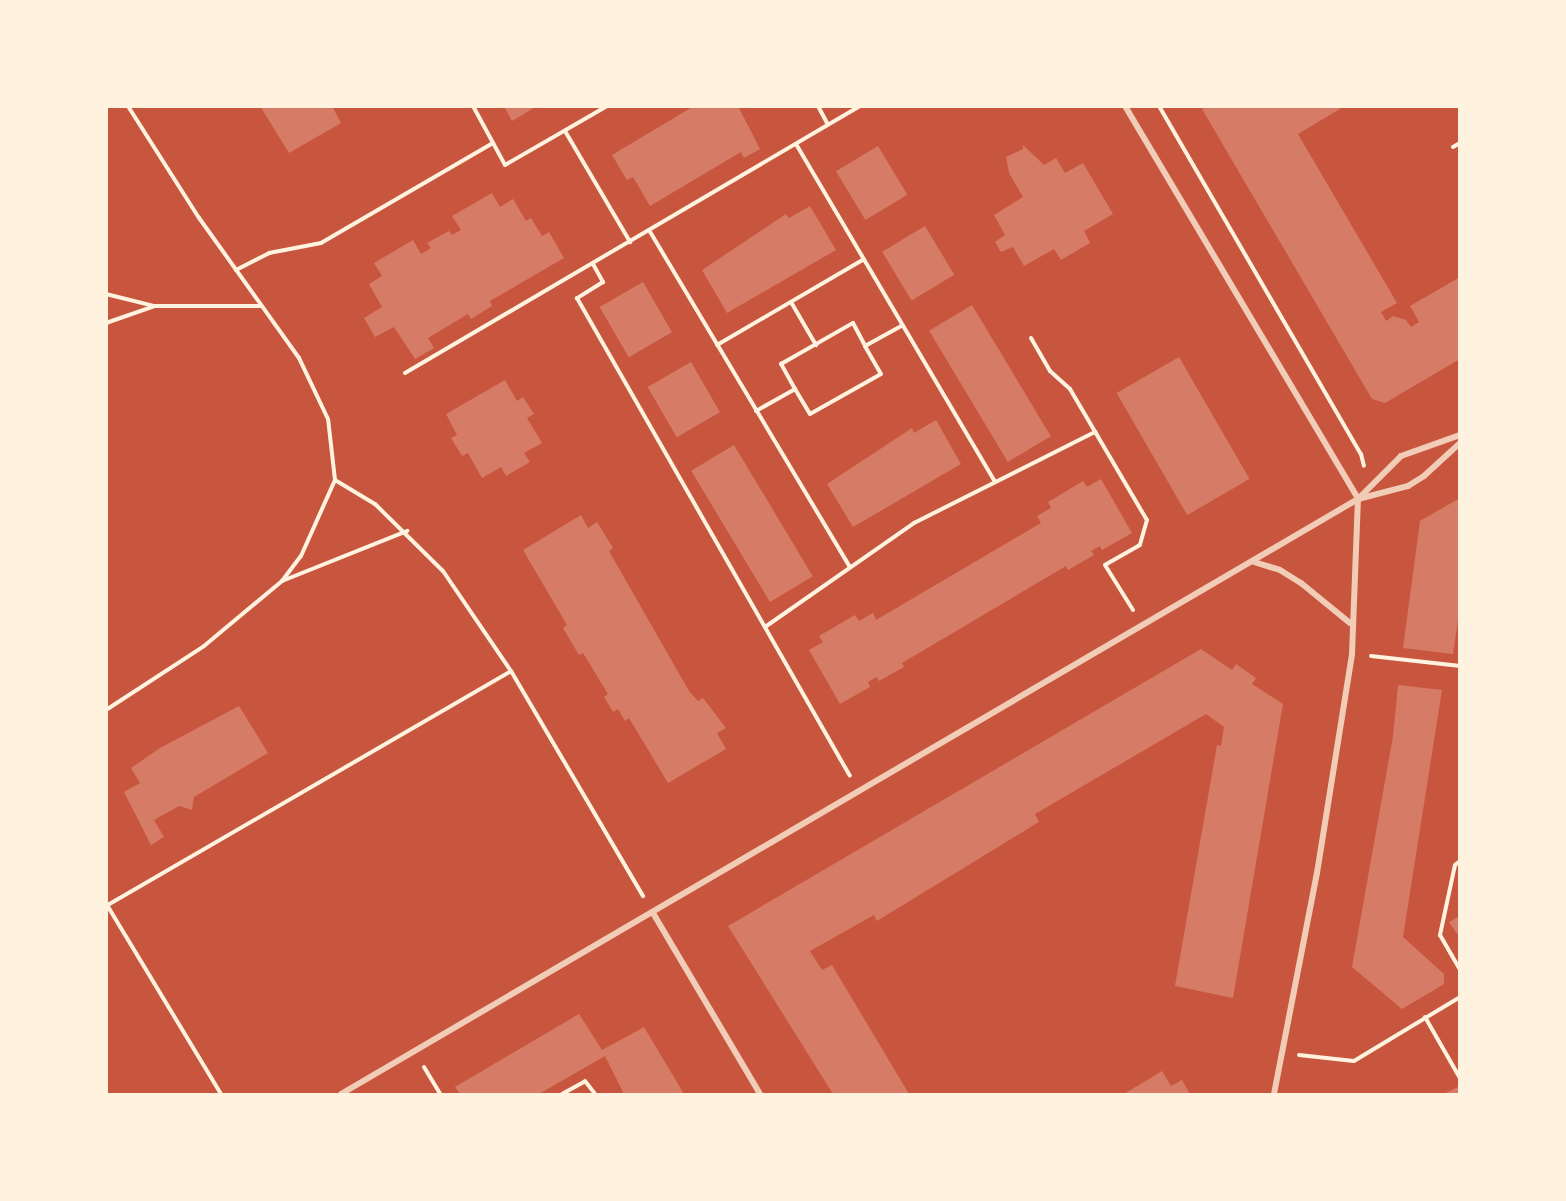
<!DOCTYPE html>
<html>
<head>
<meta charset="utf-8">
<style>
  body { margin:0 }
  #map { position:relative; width:1566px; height:1201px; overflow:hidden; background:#c8553d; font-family:Poppins,sans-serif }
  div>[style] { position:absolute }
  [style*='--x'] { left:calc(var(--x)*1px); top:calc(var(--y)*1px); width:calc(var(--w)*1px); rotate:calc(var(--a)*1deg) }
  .building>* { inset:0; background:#d67c66; transform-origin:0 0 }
  .path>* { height:4px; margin:-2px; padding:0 2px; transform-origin:2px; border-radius:2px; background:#fff3e0 }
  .minor>* { height:6px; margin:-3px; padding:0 3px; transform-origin:3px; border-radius:3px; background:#f1ccb7 }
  span { translate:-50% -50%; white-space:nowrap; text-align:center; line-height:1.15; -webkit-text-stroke:6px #fff3e0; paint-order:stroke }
  .frame { position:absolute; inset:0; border:108px solid #fff3e0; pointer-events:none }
</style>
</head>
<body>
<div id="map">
  <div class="building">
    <i style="clip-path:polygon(260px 106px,332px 106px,341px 123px,289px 153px)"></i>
    <i style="clip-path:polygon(504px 106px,537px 106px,512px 121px)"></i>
    <i style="clip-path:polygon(694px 106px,738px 106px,760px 149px,744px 158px,741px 152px,650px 206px,633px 177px,627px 180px,612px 155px)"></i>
    <i style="clip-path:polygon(1207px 106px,1345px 106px,1298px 134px,1397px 303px,1381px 312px,1386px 321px,1393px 316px,1406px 320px,1411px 327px,1419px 322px,1410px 306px,1460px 277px,1460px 359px,1385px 403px,1372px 399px,1202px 109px)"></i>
    <i style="clip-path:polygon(1023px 145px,1044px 165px,1056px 158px,1065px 173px,1083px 163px,1113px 214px,1084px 231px,1090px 243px,1061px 260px,1054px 249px,1024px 266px,1013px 247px,1001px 252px,995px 242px,1005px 235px,994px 215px,1023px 197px,1009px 173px,1006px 157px,1023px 149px)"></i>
    <i style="left:878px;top:146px;width:57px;height:49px;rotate:59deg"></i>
    <i style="clip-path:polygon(492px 193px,500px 207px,513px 199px,526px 221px,531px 218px,542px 236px,549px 232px,564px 258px,490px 301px,492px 306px,471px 319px,468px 314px,428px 338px,434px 348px,415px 359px,394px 327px,375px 337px,364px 318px,382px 307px,369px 284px,382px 276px,374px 263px,413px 240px,421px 254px,431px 248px,427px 243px,449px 231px,452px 235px,461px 230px,452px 216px)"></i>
    <i style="clip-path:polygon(810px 206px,836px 250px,727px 313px,702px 270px,786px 214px,789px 218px)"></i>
    <i style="left:925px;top:226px;width:57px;height:50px;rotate:59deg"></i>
    <i style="left:643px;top:282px;width:58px;height:50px;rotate:60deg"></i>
    <i style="left:972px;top:305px;width:153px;height:50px;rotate:59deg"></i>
    <i style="left:1179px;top:357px;width:141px;height:72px;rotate:60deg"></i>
    <i style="left:691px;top:362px;width:58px;height:50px;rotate:60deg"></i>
    <i style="clip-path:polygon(505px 380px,517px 401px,523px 397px,534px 414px,527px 418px,542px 443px,524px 453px,530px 462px,506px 476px,501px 467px,482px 478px,468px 453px,462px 456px,451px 438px,457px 435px,446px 414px)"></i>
    <i style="clip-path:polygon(936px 420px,961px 464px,853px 527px,827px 484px,912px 428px,914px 433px)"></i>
    <i style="left:734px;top:445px;width:153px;height:50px;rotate:59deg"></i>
    <i style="clip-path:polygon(1101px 479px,1132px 533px,1102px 550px,1100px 546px,1091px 551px,1094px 555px,1068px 570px,1066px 566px,902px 663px,904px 667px,879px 681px,877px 677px,868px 682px,870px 687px,840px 704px,809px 650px,823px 642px,819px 636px,855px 615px,859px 621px,873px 613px,876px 620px,1041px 523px,1037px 516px,1051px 508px,1048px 502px,1083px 481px,1087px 487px)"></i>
    <i style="clip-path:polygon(1460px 498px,1460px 607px,1453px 654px,1403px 648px,1420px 521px)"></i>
    <i style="clip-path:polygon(581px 515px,588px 528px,597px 522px,613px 548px,609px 551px,689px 691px,698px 701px,703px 698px,726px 728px,717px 733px,726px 749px,668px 783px,629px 718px,625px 721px,618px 709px,613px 712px,604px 697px,608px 694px,583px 653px,579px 655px,563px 628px,567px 625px,523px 550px)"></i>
    <i style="clip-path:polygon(1201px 649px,1232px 670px,1236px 664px,1256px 678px,1252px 684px,1283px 704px,1233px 998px,1175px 986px,1217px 745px,1221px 746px,1224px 727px,1206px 714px,1035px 814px,1039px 822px,877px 921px,874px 915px,810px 951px,822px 970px,832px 965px,909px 1094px,833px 1094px,728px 926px)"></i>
    <i style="clip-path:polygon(1398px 685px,1442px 690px,1403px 937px,1444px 974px,1444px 984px,1402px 1009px,1352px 967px,1393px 736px)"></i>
    <i style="clip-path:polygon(239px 706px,268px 753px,194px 797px,192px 810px,179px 806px,154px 820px,164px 837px,151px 845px,124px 792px,140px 783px,131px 768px,160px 748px)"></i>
    <i style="clip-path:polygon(1460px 916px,1460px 938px,1449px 922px)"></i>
    <i style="clip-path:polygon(579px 1014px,602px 1050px,644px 1027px,684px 1094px,624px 1094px,605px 1056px,539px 1094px,460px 1094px,455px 1087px)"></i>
    <i style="clip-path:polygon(1162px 1071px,1171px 1086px,1182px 1080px,1190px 1094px,1124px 1094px)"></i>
    <i style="clip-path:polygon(1460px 1086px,1460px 1094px,1444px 1094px)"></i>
  </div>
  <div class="path">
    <i style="--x:473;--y:106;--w:67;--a:61.5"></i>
    <i style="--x:505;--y:165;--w:118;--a:-30"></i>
    <i style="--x:818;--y:106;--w:21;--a:62"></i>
    <i style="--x:1159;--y:106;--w:402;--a:59.9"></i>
    <i style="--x:1361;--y:454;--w:12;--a:76"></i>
    <i style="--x:565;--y:131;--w:129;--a:59.6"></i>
    <i style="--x:796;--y:144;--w:390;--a:59.5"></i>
    <i style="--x:1453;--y:147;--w:8;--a:-30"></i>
    <i style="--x:649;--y:230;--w:391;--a:59.2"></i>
    <i style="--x:593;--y:264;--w:21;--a:61"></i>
    <i style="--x:603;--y:282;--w:31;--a:148"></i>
    <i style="--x:577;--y:298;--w:550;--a:60.27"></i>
    <i style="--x:236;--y:270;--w:37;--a:-27"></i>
    <i style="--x:269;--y:253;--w:53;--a:-10.9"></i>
    <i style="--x:321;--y:243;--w:199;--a:-30.2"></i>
    <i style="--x:106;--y:294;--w:49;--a:14"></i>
    <i style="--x:791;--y:302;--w:50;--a:59.8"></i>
    <i style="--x:106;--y:323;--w:52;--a:-19.1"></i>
    <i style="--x:155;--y:306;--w:105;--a:0"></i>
    <i style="--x:1031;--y:338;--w:38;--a:60"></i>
    <i style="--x:1050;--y:371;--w:27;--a:42"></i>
    <i style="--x:1070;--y:389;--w:152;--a:59.6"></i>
    <i style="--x:1147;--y:520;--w:26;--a:106"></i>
    <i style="--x:1140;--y:545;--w:40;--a:150.3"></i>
    <i style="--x:1105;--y:565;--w:53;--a:58.1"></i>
    <i style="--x:717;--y:345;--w:170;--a:-30.3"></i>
    <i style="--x:405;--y:373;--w:528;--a:-30.4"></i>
    <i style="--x:795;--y:389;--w:29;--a:-119"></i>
    <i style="--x:781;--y:364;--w:83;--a:-29.7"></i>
    <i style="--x:853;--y:323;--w:26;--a:62"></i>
    <i style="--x:756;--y:411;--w:45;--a:-29.4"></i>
    <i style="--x:795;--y:389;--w:29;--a:59"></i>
    <i style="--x:810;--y:414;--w:81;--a:-29.4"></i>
    <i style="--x:881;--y:374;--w:32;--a:-120"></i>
    <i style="--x:865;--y:346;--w:43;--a:-28.9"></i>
    <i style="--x:335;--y:480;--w:47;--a:31"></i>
    <i style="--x:375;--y:504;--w:95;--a:44.6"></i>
    <i style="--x:443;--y:571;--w:121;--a:55.8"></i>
    <i style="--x:511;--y:671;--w:261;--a:59.6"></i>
    <i style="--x:282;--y:581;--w:135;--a:-21.8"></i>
    <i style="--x:765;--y:627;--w:182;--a:-34.9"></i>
    <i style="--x:914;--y:523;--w:203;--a:-26.7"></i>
    <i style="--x:1371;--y:656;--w:90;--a:6.4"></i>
    <i style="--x:106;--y:710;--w:117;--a:-33.1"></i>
    <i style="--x:204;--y:646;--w:102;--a:-39.8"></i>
    <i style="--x:282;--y:581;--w:31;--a:-53"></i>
    <i style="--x:301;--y:556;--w:83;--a:-65.9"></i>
    <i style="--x:335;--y:480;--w:61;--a:-96.5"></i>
    <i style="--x:328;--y:419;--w:68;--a:-115.4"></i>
    <i style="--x:299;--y:358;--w:172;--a:-125.5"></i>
    <i style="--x:199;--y:218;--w:133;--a:-122.4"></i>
    <i style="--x:1460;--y:861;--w:6;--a:141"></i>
    <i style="--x:1455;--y:865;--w:72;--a:102.1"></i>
    <i style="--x:1440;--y:935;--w:39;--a:60"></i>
    <i style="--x:107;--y:905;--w:221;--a:58.9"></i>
    <i style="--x:106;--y:906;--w:468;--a:-30.1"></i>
    <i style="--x:1425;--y:1017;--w:70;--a:60.2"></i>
    <i style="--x:1299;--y:1055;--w:55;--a:6.2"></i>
    <i style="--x:1354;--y:1061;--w:124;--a:-31.1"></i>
    <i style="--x:424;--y:1067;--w:31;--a:59"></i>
    <i style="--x:562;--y:1094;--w:26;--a:-29"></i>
    <i style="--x:585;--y:1081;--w:16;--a:52"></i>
  </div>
  <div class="minor">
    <i style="--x:1125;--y:106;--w:457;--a:59.3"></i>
    <i style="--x:1359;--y:498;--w:59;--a:-45"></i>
    <i style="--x:1401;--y:456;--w:63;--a:-19.6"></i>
    <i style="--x:1254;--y:562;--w:27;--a:17"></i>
    <i style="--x:1280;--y:570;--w:25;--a:32"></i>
    <i style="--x:1301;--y:583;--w:63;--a:39.2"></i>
    <i style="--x:653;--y:913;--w:210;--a:59.4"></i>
    <i style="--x:341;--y:1094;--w:1178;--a:-30.33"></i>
    <i style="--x:1358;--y:499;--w:52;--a:-14.6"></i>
    <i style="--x:1408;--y:486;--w:19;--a:-32"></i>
    <i style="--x:1424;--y:476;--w:49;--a:-42.5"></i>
    <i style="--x:1274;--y:1094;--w:225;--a:-79"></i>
    <i style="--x:1317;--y:873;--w:222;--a:-80.9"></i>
    <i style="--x:1352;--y:654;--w:155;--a:-87.8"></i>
  </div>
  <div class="frame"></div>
</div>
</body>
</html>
